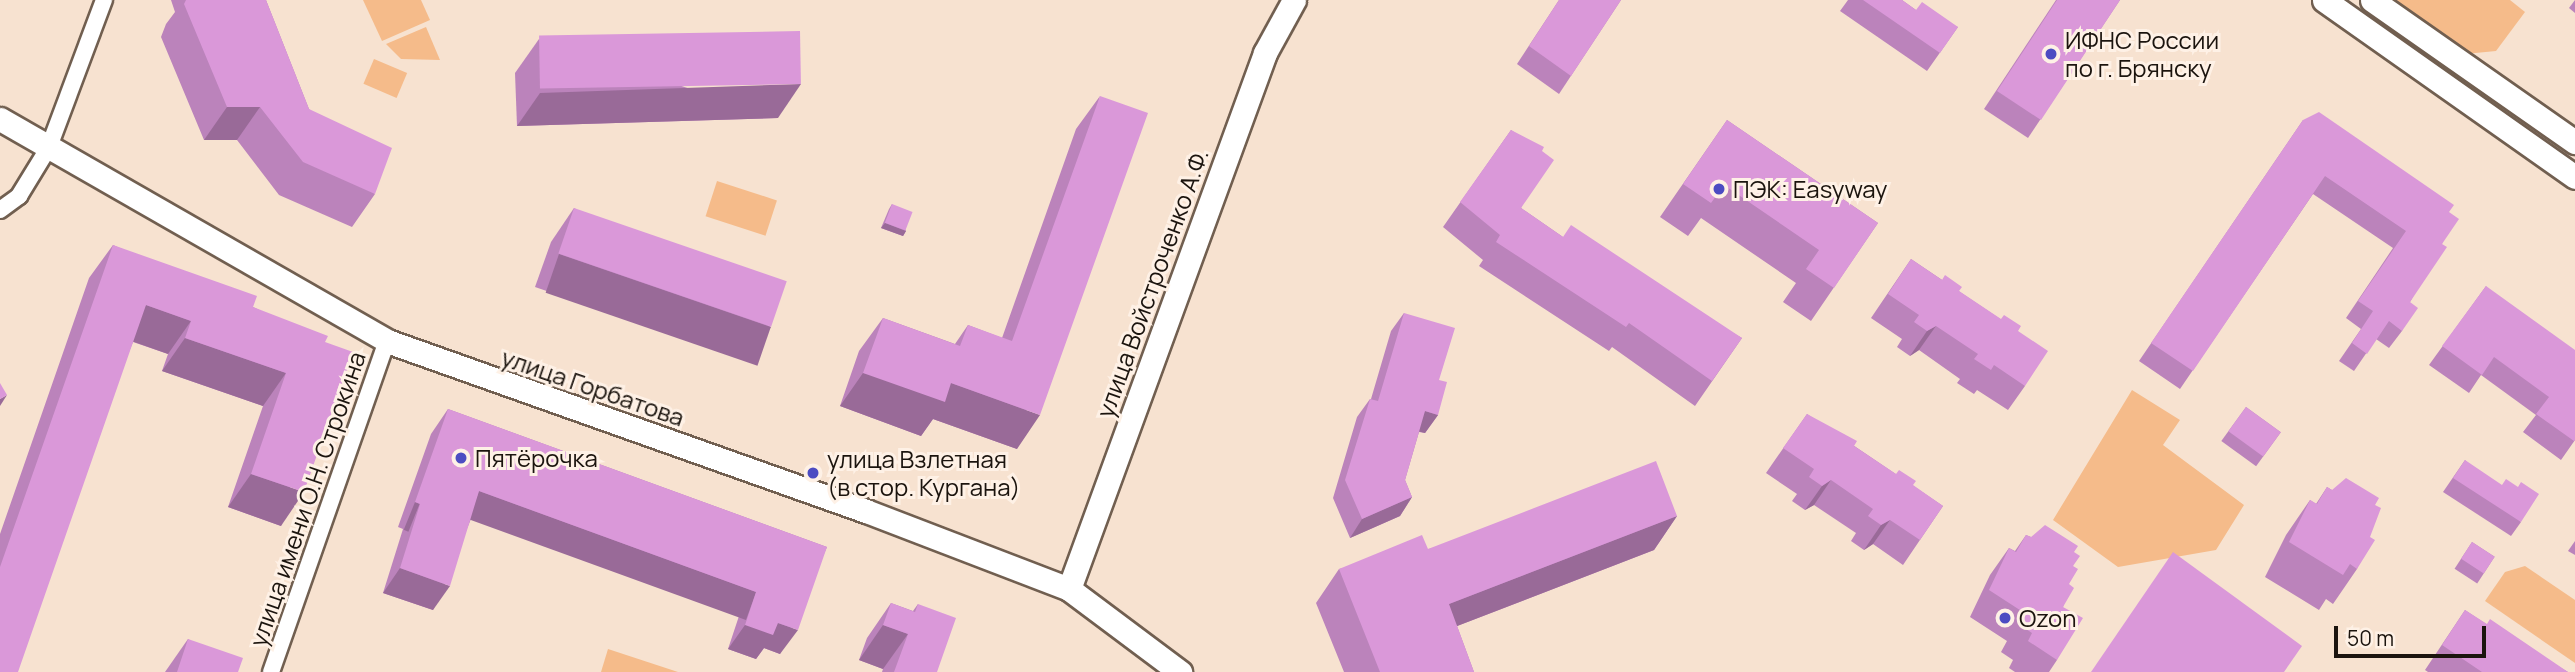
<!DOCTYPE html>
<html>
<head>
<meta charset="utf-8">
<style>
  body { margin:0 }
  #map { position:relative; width:2575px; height:672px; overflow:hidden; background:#f7e2d0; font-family:Manrope,sans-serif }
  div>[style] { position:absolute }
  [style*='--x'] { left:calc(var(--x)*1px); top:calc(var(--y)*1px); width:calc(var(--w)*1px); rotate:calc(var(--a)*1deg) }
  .green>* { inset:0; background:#f5bb8a; transform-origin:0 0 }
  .roads { filter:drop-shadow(2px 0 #715f50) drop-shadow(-2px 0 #715f50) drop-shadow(0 2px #715f50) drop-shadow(0 -2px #715f50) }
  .street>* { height:16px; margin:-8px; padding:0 8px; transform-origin:8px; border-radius:8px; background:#fff }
  .secondary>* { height:23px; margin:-11.5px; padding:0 11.5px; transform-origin:11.5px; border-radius:11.5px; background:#fff }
  .wall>* { inset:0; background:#bb83bb; transform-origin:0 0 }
  .shaded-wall>* { inset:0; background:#996a98; transform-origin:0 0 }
  .building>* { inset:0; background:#da98d9; transform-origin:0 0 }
  .dots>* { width:19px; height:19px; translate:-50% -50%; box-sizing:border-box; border:4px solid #fef1e6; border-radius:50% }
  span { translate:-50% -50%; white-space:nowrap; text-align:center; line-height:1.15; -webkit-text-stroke:6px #fef1e6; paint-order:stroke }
  .poi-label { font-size:24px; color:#1b140e }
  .left { translate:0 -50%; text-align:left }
  .street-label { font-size:24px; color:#1b140e }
  .scale { position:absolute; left:2334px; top:626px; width:152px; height:32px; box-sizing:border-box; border:4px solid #1b140e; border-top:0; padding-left:9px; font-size:21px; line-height:24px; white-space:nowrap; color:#1b140e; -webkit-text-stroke:5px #fef1e6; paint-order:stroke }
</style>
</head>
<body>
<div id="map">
  <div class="green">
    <i style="clip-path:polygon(363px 0,421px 0,430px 20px,382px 41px)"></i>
    <i style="clip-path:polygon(2384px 0,2510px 0,2525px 12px,2496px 51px,2465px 54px)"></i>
    <i style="clip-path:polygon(426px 27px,440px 60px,401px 59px,386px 44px)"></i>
    <i style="left:374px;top:59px;width:36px;height:27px;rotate:23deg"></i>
    <i style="left:717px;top:181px;width:63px;height:37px;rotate:18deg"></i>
    <i style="clip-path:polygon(2132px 390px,2180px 420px,2163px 445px,2244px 505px,2216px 550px,2118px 567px,2053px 520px)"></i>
    <i style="clip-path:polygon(2525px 566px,2575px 600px,2575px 663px,2485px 601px,2505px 572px)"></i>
    <i style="clip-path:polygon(608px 649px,678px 672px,601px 672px)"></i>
  </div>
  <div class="roads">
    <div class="street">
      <i style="--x:0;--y:210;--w:24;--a:-36"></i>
      <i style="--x:19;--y:196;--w:57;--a:-58.5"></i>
      <i style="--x:49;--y:147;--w:157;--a:-69.5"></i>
      <i style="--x:271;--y:672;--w:351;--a:-70.7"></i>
    </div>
    <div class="secondary">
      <i style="--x:2324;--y:0;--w:307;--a:35.2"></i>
      <i style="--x:2372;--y:0;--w:248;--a:35"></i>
      <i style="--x:0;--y:119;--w:446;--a:29.8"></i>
      <i style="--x:387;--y:341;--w:508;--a:19.54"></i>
      <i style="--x:866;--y:511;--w:217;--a:21"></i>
      <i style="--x:1069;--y:589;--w:139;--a:36.8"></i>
      <i style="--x:1069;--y:589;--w:571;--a:-69.91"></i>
      <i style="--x:1265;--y:53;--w:60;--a:-61.3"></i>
    </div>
  </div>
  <div class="wall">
    <i style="clip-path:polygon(171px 0,266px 0,309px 109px,375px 194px,352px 227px,279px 195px,237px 140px,204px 140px,161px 37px,166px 24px,175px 12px)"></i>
    <i style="clip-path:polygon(1559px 0,1621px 0,1559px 94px,1517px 64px)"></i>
    <i style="clip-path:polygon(1848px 0,1902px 0,1916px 10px,1958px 27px,1927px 71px,1840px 11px)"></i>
    <i style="clip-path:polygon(2056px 0,2120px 0,2028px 138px,1984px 109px)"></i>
    <i style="clip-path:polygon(2575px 0,2575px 13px,2569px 8px)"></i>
    <i style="clip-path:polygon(539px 39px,778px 118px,517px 126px,515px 73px)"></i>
    <i style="clip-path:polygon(1100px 96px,1017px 449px,933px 419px,921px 436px,840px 406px,859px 351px,883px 318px,955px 344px,968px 325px,1002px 338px,1076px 129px)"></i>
    <i style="clip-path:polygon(1727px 120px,1878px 223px,1811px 321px,1783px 302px,1796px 283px,1701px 218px,1688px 236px,1660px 217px)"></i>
    <i style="clip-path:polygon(2303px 120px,2449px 212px,2442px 244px,2410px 302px,2402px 331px,2389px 348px,2376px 339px,2354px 371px,2339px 361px,2361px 329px,2346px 318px,2393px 248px,2313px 194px,2180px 389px,2139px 361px)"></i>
    <i style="clip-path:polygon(1511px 130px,1542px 151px,1521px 208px,1563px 237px,1742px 338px,1695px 406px,1612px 347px,1609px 351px,1479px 266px,1483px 260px,1443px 227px)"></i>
    <i style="clip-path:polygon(892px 204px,906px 231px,903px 236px,881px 228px,889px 209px)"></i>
    <i style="clip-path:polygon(574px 208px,771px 327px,748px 360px,535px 287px,551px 242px)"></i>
    <i style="clip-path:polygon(113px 245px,253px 307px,325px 342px,281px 526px,228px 507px,263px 406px,162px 371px,168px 354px,133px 342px,0 672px,0 534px,89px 278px)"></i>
    <i style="clip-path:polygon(1911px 259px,2018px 331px,2025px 386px,2008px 410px,1977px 390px,1974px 394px,1957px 383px,1960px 379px,1919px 350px,1910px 356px,1897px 347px,1902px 339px,1871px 318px)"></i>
    <i style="clip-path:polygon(2486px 286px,2575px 440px,2561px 460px,2523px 432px,2536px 415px,2481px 375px,2469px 393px,2429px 365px)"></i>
    <i style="clip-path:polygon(1404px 313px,1439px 380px,1438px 415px,1425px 433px,1419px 432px,1405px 480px,1412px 497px,1400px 516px,1350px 538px,1333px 498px,1357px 417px,1370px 399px,1371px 399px,1391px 331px)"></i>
    <i style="left:2246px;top:407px;width:43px;height:42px;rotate:36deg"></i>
    <i style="clip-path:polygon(448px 409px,827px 547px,780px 654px,764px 648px,756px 659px,728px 649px,739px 616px,471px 519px,433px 610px,383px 593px,403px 529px,398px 527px,431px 434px)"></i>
    <i style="clip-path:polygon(1807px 414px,1943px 506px,1903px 565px,1873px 544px,1864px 550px,1851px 541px,1856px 533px,1814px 505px,1805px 510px,1792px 501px,1797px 494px,1766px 473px)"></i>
    <i style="clip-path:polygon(2465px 460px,2521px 522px,2511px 536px,2443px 492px)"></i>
    <i style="clip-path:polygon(2327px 487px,2332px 490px,2375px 505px,2357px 569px,2333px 604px,2326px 599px,2319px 610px,2265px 577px,2286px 535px,2310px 500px,2316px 504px)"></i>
    <i style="clip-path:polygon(1677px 516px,1654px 550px,1457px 626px,1474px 672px,1344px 672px,1316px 603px,1339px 569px,1428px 549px)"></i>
    <i style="clip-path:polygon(2026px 535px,2031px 537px,2074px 552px,2073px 566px,2063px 607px,2057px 660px,2049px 672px,2015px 672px,2009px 668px,2013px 660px,2001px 652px,2007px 641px,1970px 617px,1990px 575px,2009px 548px,2015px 551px)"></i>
    <i style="clip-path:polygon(2575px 541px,2575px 555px,2568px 551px)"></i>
    <i style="left:2472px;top:542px;width:27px;height:32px;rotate:33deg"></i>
    <i style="clip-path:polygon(891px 603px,913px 611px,918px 604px,937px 672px,882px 672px,883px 669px,859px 660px,867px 638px)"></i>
    <i style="clip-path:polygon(2465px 610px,2486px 624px,2568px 672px,2428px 672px,2425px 670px)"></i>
    <i style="clip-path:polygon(188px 639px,238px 672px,165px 672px)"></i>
  </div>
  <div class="shaded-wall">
    <i style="clip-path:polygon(801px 84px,778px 118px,517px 126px,540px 93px)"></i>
    <i style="clip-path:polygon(227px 107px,260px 107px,237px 140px,204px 140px)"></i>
    <i style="clip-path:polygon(885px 223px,906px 231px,903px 236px,881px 228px)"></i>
    <i style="left:559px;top:254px;width:224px;height:41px;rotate:19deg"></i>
    <i style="clip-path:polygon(146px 305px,191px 321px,168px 354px,123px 338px)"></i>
    <i style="clip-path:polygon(1936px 326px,1919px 350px,1910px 356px,1927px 331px)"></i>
    <i style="clip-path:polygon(185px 338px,286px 373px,263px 406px,162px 371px)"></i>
    <i style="clip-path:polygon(863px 373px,951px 383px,1040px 415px,1017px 449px,933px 419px,921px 436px,840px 406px)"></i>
    <i style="clip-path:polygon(7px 395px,0 406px,0 399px)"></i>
    <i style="clip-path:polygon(1425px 411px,1438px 415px,1425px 433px,1413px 430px)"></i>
    <i style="clip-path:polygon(251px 474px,304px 492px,281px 526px,228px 507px)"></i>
    <i style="clip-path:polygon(1831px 480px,1814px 505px,1805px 510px,1822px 486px)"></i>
    <i style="left:479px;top:491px;width:295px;height:30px;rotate:20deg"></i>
    <i style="clip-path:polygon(1412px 497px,1400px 516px,1350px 538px,1362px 519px)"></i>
    <i style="left:415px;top:502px;width:5px;height:30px;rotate:22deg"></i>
    <i style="clip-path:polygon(1677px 516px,1654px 550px,1426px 638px,1449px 604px)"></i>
    <i style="clip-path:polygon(1890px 520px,1873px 544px,1864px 550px,1881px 525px)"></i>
    <i style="clip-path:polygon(400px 568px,450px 586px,433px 610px,383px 593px)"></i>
    <i style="clip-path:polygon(778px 623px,798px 630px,780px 654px,764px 648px,756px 659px,728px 649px,745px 625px)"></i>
    <i style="clip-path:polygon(883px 625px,908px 634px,883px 669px,859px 660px)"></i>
  </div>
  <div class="building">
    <i style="clip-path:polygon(186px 0,266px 0,309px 109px,392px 148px,375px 194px,303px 162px,260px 107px,227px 107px,184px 4px)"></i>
    <i style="clip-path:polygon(1559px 0,1621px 0,1571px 76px,1529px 46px)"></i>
    <i style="clip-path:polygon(1863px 0,1902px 0,1916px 10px,1922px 2px,1958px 27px,1940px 53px)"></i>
    <i style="clip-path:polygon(2057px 0,2120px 0,2041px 120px,1997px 91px)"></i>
    <i style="left:800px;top:31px;width:53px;height:261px;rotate:89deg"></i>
    <i style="clip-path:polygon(1100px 96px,1148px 113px,1040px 415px,951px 383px,945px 402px,863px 373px,883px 318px,960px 346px,968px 325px,1012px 341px)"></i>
    <i style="clip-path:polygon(2319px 112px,2454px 205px,2449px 212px,2459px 219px,2442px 244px,2447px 247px,2410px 302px,2418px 308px,2402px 331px,2389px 321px,2367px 354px,2352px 343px,2373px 311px,2358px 301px,2406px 231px,2325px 176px,2193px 371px,2151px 343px,2303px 120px)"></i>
    <i style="clip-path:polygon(1727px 120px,1878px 223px,1834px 288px,1806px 269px,1819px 250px,1724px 185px,1711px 203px,1683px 184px)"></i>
    <i style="clip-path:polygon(1511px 130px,1544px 147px,1542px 151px,1554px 160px,1521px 208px,1563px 237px,1571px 225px,1742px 338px,1712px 381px,1629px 323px,1626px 327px,1496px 242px,1500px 235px,1460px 202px)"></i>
    <i style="left:892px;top:204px;width:22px;height:20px;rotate:21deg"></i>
    <i style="left:574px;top:208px;width:225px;height:48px;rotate:19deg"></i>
    <i style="clip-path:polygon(113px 245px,257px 296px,253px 307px,328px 336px,325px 342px,353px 352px,304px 492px,251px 474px,286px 373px,185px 338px,191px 321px,146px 305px,18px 672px,0 672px,0 567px)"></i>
    <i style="clip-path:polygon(1911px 259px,1942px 280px,1945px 275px,1962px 287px,1959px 291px,2001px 319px,2004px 315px,2021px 326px,2018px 331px,2048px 351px,2025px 386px,1994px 365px,1991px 370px,1974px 359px,1978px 354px,1936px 326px,1927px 331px,1914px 322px,1919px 315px,1888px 294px)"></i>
    <i style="clip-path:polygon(2486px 286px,2575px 350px,2575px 440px,2574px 441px,2536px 414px,2549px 397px,2494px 357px,2482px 375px,2442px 346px)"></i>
    <i style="clip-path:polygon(1404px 313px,1455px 328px,1439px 380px,1447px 382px,1438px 415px,1425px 411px,1405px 480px,1412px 497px,1362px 519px,1345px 480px,1370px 399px,1378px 401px)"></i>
    <i style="clip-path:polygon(0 383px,7px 395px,0 399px)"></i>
    <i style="left:2246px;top:407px;width:43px;height:30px;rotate:36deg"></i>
    <i style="clip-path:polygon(448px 409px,827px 547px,798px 630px,778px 623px,773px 635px,745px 625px,756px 592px,479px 491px,450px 586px,400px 568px,420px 504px,415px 502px)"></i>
    <i style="clip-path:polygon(1807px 414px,1857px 441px,1854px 446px,1896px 474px,1899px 470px,1916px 481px,1913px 485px,1943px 506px,1920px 540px,1890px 520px,1881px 525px,1868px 516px,1873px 509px,1831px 480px,1822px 486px,1809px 477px,1814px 469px,1783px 448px)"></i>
    <i style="clip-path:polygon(2465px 460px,2502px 485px,2506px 479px,2518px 487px,2521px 482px,2539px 494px,2521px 522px,2453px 478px)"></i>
    <i style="clip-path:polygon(1656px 461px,1677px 516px,1449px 604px,1474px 672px,1380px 672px,1339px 569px,1422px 535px,1428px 549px)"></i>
    <i style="clip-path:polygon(2346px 478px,2379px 498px,2375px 505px,2381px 508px,2370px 537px,2375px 540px,2357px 569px,2350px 564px,2343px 575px,2289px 542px,2310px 500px,2317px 504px,2327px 487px,2332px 490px)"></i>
    <i style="clip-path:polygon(2045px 525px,2078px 546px,2074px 552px,2080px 556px,2073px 566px,2078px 569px,2069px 584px,2074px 588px,2063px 607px,2083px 618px,2057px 660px,2028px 641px,2032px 633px,2020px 625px,2026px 614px,1989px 590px,2009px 548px,2016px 552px,2026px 535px,2031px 537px)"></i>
    <i style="left:2472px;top:542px;width:27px;height:20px;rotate:33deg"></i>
    <i style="clip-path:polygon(2173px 552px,2302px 646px,2284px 672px,2091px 672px)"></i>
    <i style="clip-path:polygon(891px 603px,915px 612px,918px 604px,956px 618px,937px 672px,894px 672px,908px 634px,883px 625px)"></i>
    <i style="clip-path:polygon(2465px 610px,2487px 624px,2490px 619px,2568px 672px,2482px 672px,2442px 645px)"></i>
    <i style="clip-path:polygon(188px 639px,243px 658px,238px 672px,177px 672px)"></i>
  </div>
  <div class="dots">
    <i style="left:2051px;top:54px;background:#4c4cc2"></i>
    <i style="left:1719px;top:189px;background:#4c4cc2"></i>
    <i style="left:461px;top:458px;background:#4c4cc2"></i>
    <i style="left:813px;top:473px;background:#4c4cc2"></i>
    <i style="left:2005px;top:618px;background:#4c4cc2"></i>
  </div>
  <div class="poi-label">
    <span class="left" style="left:2065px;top:54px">ИФНС России<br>по г. Брянску</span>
    <span class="left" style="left:1733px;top:189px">ПЭК: Easyway</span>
    <span class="left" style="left:475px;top:458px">Пятёрочка</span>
    <span class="left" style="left:827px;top:473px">улица Взлетная<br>(в стор. Кургана)</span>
    <span class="left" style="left:2019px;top:618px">Ozon</span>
  </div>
  <div class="street-label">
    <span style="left:1152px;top:283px;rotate:-70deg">улица Войстроченко А.Ф.</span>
    <span style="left:593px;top:387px;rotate:19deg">улица Горбатова</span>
    <span style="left:307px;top:499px;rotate:-71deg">улица имени О.Н. Строкина</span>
  </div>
  <div class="scale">50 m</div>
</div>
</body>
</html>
